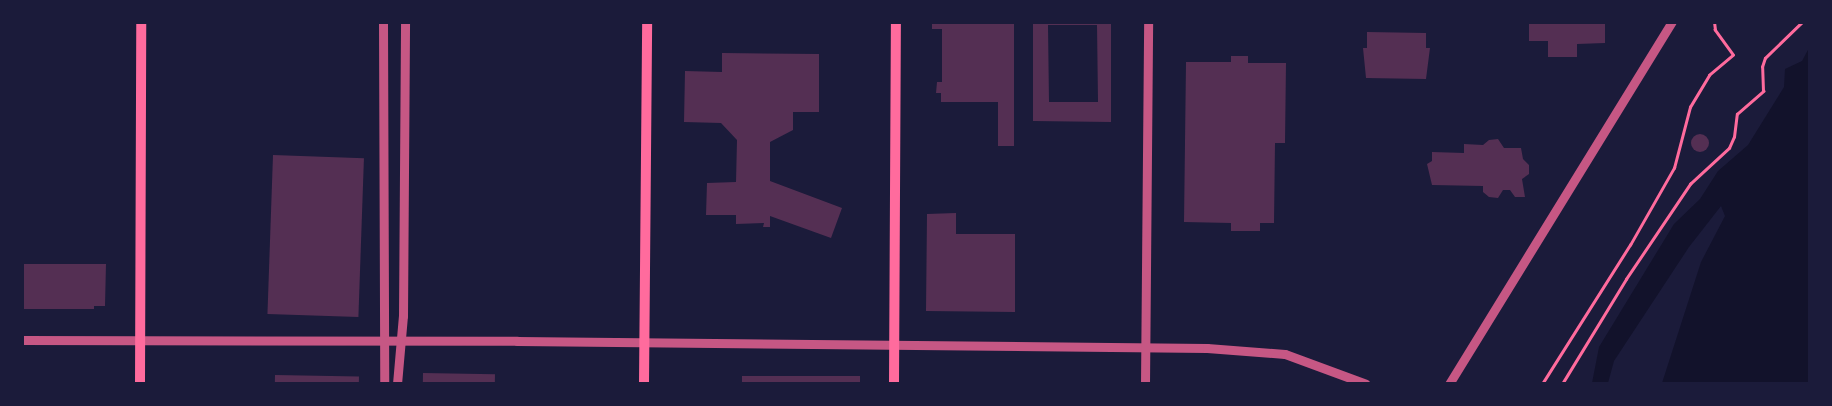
<!DOCTYPE html>
<html>
<head>
<meta charset="utf-8">
<style>
  body { margin:0 }
  #map { position:relative; width:1832px; height:406px; overflow:hidden; background:#1b1b3a; font-family:"Asap Condensed",sans-serif }
  div>[style] { position:absolute }
  [style*='--x'] { left:calc(var(--x)*1px); top:calc(var(--y)*1px); width:calc(var(--w)*1px); rotate:calc(var(--a)*1deg) }
  .water>* { inset:0; background:#12122b }
  .building>* { inset:0; background:#542f53; transform-origin:0 0 }
  .round { border-radius:50% }
  .path>* { height:2.5px; margin:-1.25px; padding:0 1.25px; transform-origin:1.25px; border-radius:1.25px; background:#ff6b9d }
  .tertiary>* { height:9px; margin:-4.5px; padding:0 4.5px; transform-origin:4.5px; border-radius:4.5px; background:#c65784 }
  .secondary>* { height:10px; margin:-5px; padding:0 5px; transform-origin:5px; border-radius:5px; background:#ff6b9d }
  span { translate:-50% -50%; white-space:nowrap; text-align:center; line-height:1.15; -webkit-text-stroke:5px #1b1b3a; paint-order:stroke }
  .frame { position:absolute; inset:0; border:24px solid #1b1b3a; pointer-events:none }
</style>
</head>
<body>
<div id="map">
  <div class="water">
    <i style="clip-path:polygon(1809px 48px,1809px 383px,1662px 383px,1701px 262px,1725px 216px,1721px 206px,1689px 247px,1614px 361px,1608px 383px,1592px 383px,1599px 347px,1674px 224px,1700px 199px,1718px 171px,1748px 145px,1784px 87px,1785px 69px,1802px 61px)"></i>
  </div>
  <div class="building">
    <i style="clip-path:polygon(932px 22px,1014px 22px,1014px 146px,998px 146px,998px 102px,941px 102px,941px 93px,936px 93px,937px 82px,942px 82px,942px 29px,932px 29px)"></i>
    <i style="clip-path:polygon(evenodd,1033px 22px,1111px 22px,1111px 122px,1033px 121px,1033px 22px,1048px 25px,1097px 25px,1098px 102px,1049px 102px,1048px 25px)"></i>
    <i style="clip-path:polygon(1529px 22px,1605px 22px,1605px 43px,1577px 44px,1577px 57px,1548px 57px,1548px 41px,1529px 41px)"></i>
    <i style="clip-path:polygon(1367px 32px,1426px 33px,1426px 48px,1430px 48px,1426px 79px,1366px 78px,1363px 48px,1367px 48px)"></i>
    <i style="clip-path:polygon(722px 53px,819px 54px,819px 112px,793px 112px,793px 130px,770px 142px,770px 181px,842px 208px,831px 238px,770px 216px,770px 227px,763px 227px,764px 223px,736px 224px,736px 215px,706px 215px,707px 183px,736px 182px,737px 140px,721px 123px,684px 122px,685px 71px,722px 72px)"></i>
    <i style="clip-path:polygon(1231px 56px,1248px 56px,1248px 63px,1286px 63px,1285px 143px,1275px 143px,1274px 223px,1260px 223px,1260px 231px,1231px 231px,1231px 223px,1184px 222px,1186px 62px,1231px 62px)"></i>
    <i class="round" style="left:1691px;top:134px;width:18px;height:18px"></i>
    <i style="clip-path:polygon(1498px 139px,1504px 148px,1521px 148px,1523px 159px,1529px 165px,1529px 174px,1522px 179px,1525px 197px,1515px 197px,1510px 190px,1503px 190px,1498px 198px,1489px 197px,1483px 192px,1483px 186px,1432px 185px,1427px 164px,1432px 161px,1432px 152px,1464px 153px,1464px 144px,1483px 145px,1489px 140px)"></i>
    <i style="left:273px;top:155px;width:91px;height:159px;rotate:2deg"></i>
    <i style="clip-path:polygon(956px 213px,956px 234px,1015px 234px,1015px 312px,926px 311px,927px 214px)"></i>
    <i style="clip-path:polygon(22px 264px,106px 264px,105px 306px,94px 306px,94px 309px,22px 309px)"></i>
    <i style="left:423px;top:373px;width:72px;height:11px;rotate:1deg"></i>
    <i style="left:275px;top:375px;width:84px;height:9px;rotate:1deg"></i>
    <i style="left:742px;top:376px;width:118px;height:8px"></i>
  </div>
  <div class="path">
    <i style="--x:1542;--y:384;--w:165;--a:-57.7"></i>
    <i style="--x:1630;--y:245;--w:89;--a:-60.3"></i>
    <i style="--x:1674;--y:168;--w:63;--a:-75.3"></i>
    <i style="--x:1690;--y:107;--w:37;--a:-59"></i>
    <i style="--x:1709;--y:75;--w:31;--a:-40"></i>
    <i style="--x:1733;--y:55;--w:31;--a:-126"></i>
    <i style="--x:1715;--y:30;--w:8;--a:-97"></i>
    <i style="--x:1562;--y:384;--w:123;--a:-58.6"></i>
    <i style="--x:1626;--y:279;--w:115;--a:-56"></i>
    <i style="--x:1690;--y:184;--w:53;--a:-42.7"></i>
    <i style="--x:1729;--y:148;--w:12;--a:-66"></i>
    <i style="--x:1734;--y:137;--w:23;--a:-83"></i>
    <i style="--x:1737;--y:114;--w:35;--a:-41"></i>
    <i style="--x:1763;--y:91;--w:24;--a:-92"></i>
    <i style="--x:1762;--y:67;--w:9;--a:-72"></i>
    <i style="--x:1765;--y:58;--w:52;--a:-44.2"></i>
  </div>
  <div class="tertiary">
    <i style="--x:383;--y:22;--w:362;--a:89.8"></i>
    <i style="--x:22;--y:340;--w:495;--a:0.1"></i>
    <i style="--x:517;--y:341;--w:690;--a:0.58"></i>
    <i style="--x:1207;--y:348;--w:78;--a:4.4"></i>
    <i style="--x:1285;--y:354;--w:86;--a:20.3"></i>
    <i style="--x:397;--y:384;--w:68;--a:-85"></i>
    <i style="--x:403;--y:316;--w:294;--a:-89.6"></i>
    <i style="--x:1145;--y:384;--w:362;--a:-89.5"></i>
    <i style="--x:1449;--y:384;--w:425;--a:-58.4"></i>
  </div>
  <div class="secondary">
    <i style="--x:140;--y:384;--w:362;--a:-89.8"></i>
    <i style="--x:644;--y:384;--w:362;--a:-89.5"></i>
    <i style="--x:894;--y:384;--w:362;--a:-89.7"></i>
  </div>
  <div class="frame"></div>
</div>
</body>
</html>
